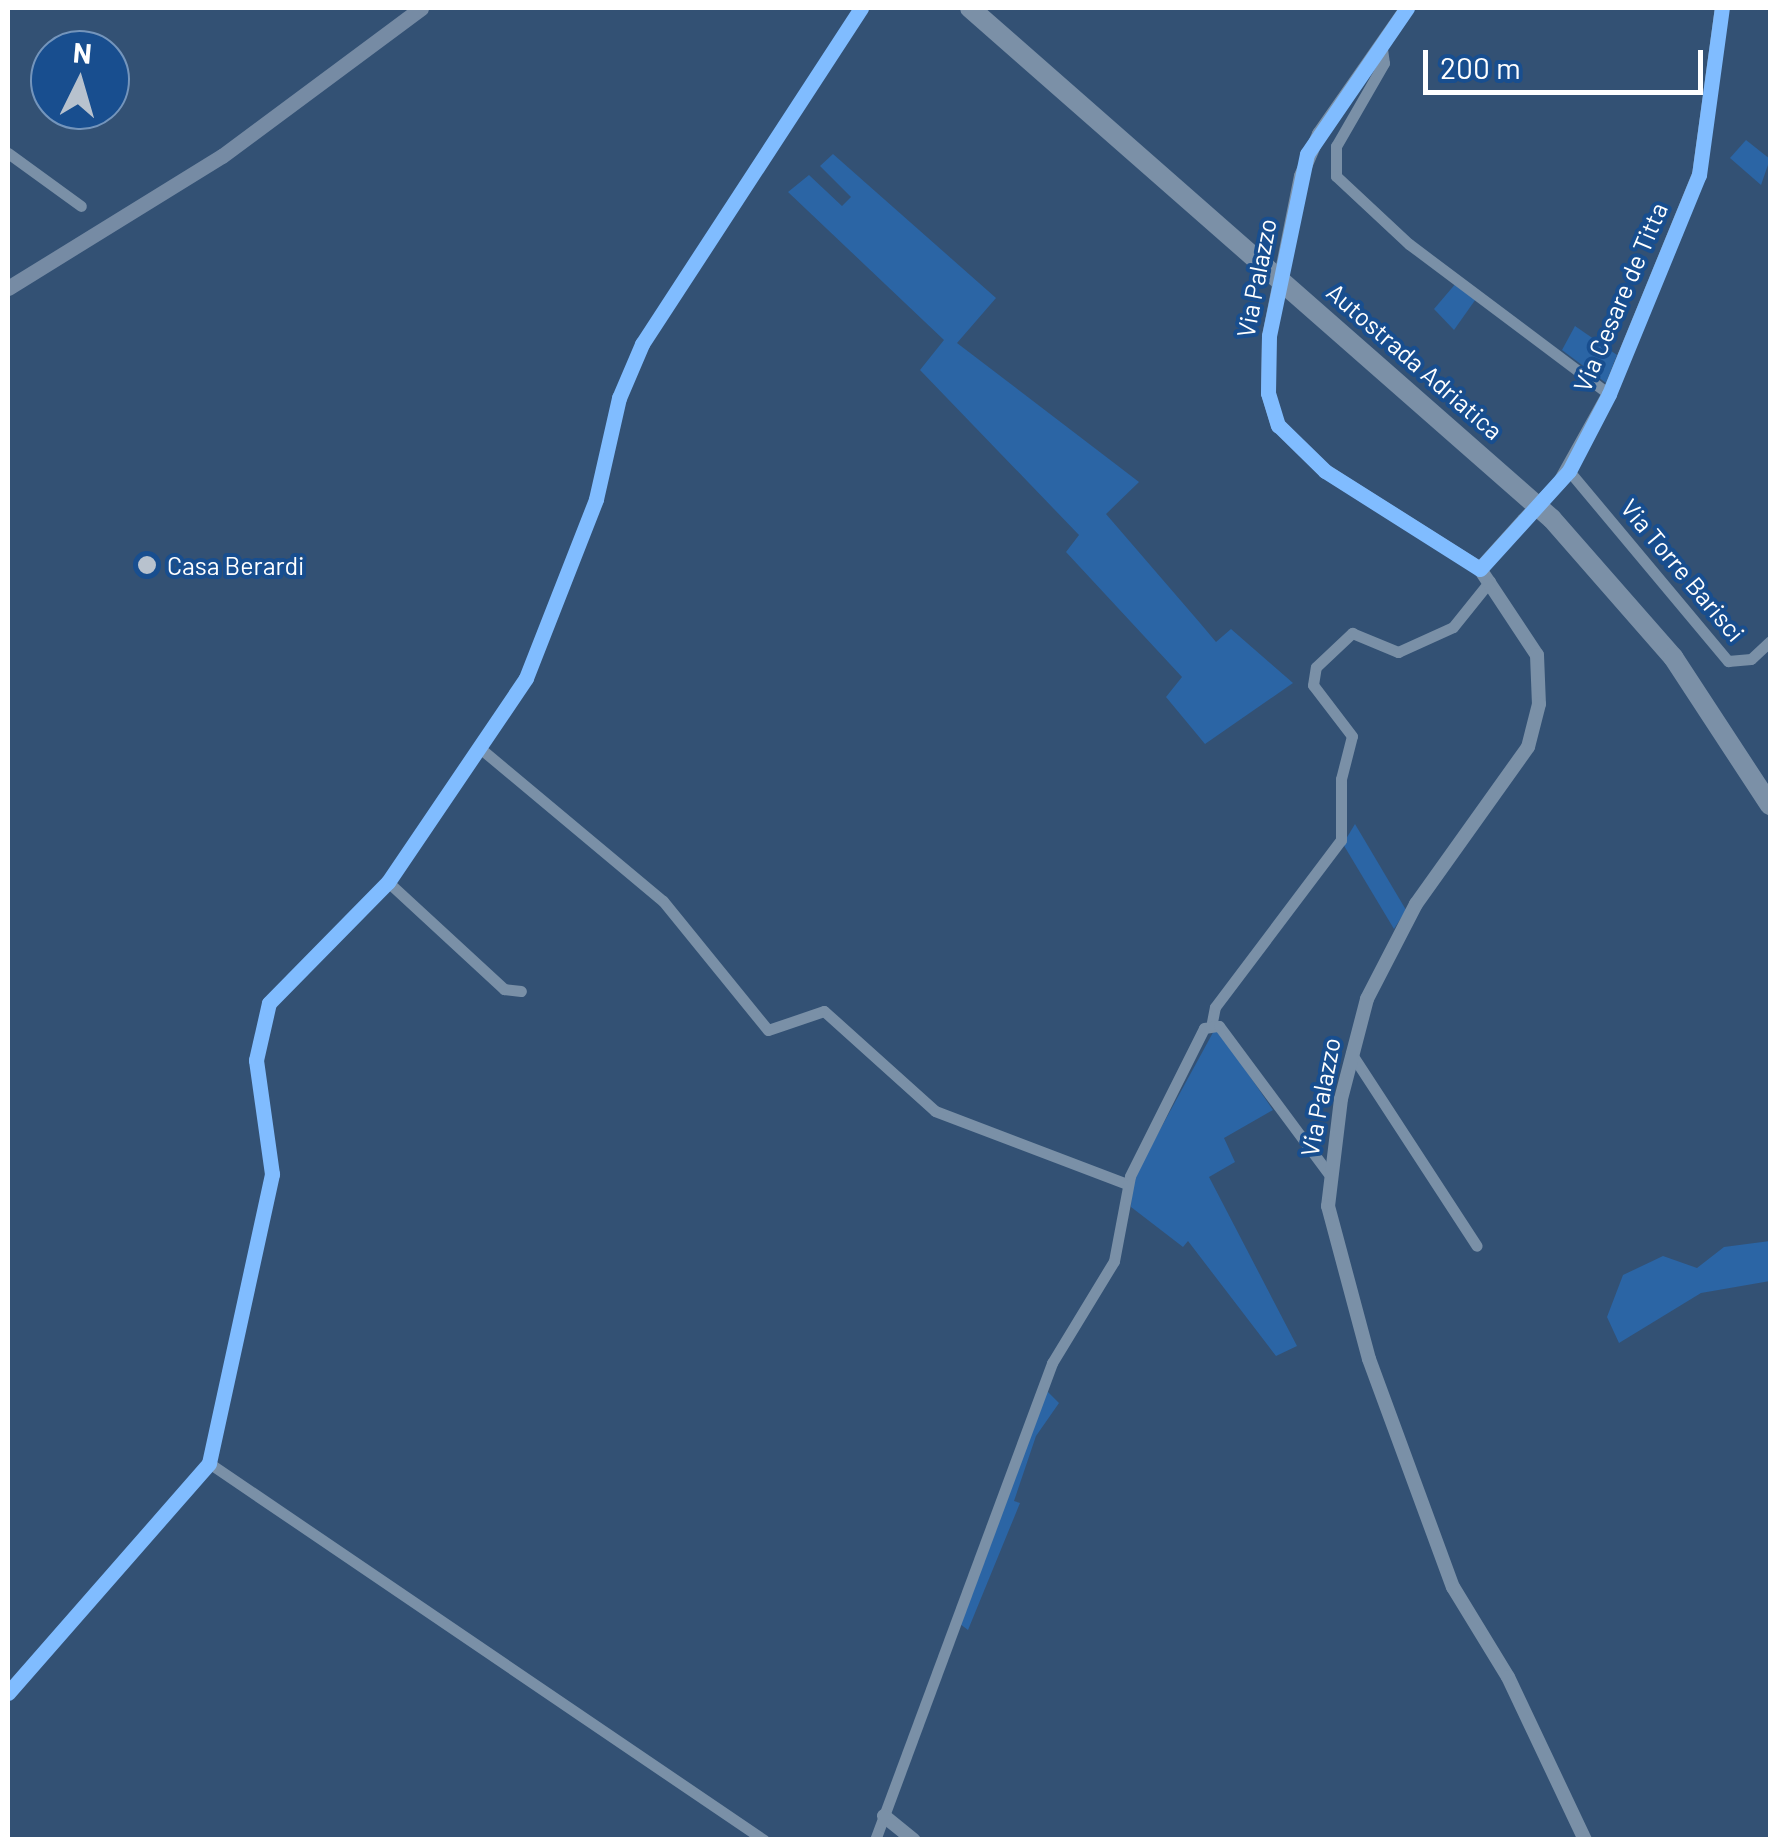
<!DOCTYPE html>
<html>
<head>
<meta charset="utf-8">
<style>
  body { margin:0 }
  #map { position:relative; width:1778px; height:1847px; overflow:hidden; background:#335174; font-family:Barlow,sans-serif }
  div>[style] { position:absolute }
  [style*='--x'] { left:calc(var(--x)*1px); top:calc(var(--y)*1px); width:calc(var(--w)*1px); rotate:calc(var(--a)*1deg) }
  .green>* { inset:0; background:#2b65a5 }
  .minor>* { height:11px; margin:-5.5px; padding:0 5.5px; transform-origin:5.5px; border-radius:5.5px; background:#7a90a7 }
  .tertiary>* { height:14px; margin:-7px; padding:0 7px; transform-origin:7px; border-radius:7px; background:#7a90a7 }
  .secondary>* { height:15px; margin:-7.5px; padding:0 7.5px; transform-origin:7.5px; border-radius:7.5px; background:#768ba4 }
  .motorway>* { height:20px; margin:-10px; padding:0 10px; transform-origin:10px; border-radius:10px; background:#7b90a7 }
  .tertiary-bridge>* { height:14px; margin:-7px; padding:0 7px; transform-origin:7px; border-radius:7px; background:#7a90a7 }
  .cycleway>* { height:15px; margin:-7.5px; padding:0 7.5px; transform-origin:7.5px; border-radius:7.5px; background:#80bcff }
  .dots>* { width:28px; height:28px; translate:-50% -50%; box-sizing:border-box; border:5px solid #184e8f; border-radius:50% }
  span { translate:-50% -50%; white-space:nowrap; text-align:center; line-height:1.15; -webkit-text-stroke:8px #184e8f; paint-order:stroke }
  .street-label { font-size:25px; color:#fff }
  .poi-label { font-size:25px; color:#fff }
  .left { translate:0 -50%; text-align:left }
  .frame { position:absolute; inset:0; border:10px solid #fff; pointer-events:none }
  .north { position:absolute; left:30px; top:30px; width:100px; height:100px; box-sizing:border-box; background:#184e8f; border:2px solid #7495bc; border-radius:50%; rotate:5deg; font-size:28px; font-weight:700; line-height:40px; text-align:center; color:#fff }
  .north::after { content:''; display:block; margin:auto; width:35px; height:45px; background:#b8c2ce; clip-path:polygon(50% 0,100% 100%,50% 72%,0 100%) }
  .scale { position:absolute; left:1423px; top:50px; width:280px; height:45px; box-sizing:border-box; border:5px solid #fff; border-top:0; padding-left:12px; font-size:30px; line-height:35px; white-space:nowrap; color:#fff; -webkit-text-stroke:8px #184e8f; paint-order:stroke }
</style>
</head>
<body>
<div id="map">
  <div class="green">
    <i style="clip-path:polygon(1746px 140px,1770px 159px,1761px 185px,1730px 158px)"></i>
    <i style="clip-path:polygon(833px 154px,996px 298px,957px 343px,1139px 482px,1106px 514px,1200px 623px,1216px 642px,1231px 629px,1293px 683px,1205px 744px,1166px 697px,1182px 677px,1066px 552px,1079px 535px,920px 370px,944px 340px,788px 192px,809px 175px,842px 206px,851px 197px,820px 166px)"></i>
    <i style="clip-path:polygon(1457px 282px,1478px 296px,1454px 330px,1434px 309px)"></i>
    <i style="clip-path:polygon(1575px 326px,1617px 355px,1606px 383px,1562px 350px)"></i>
    <i style="clip-path:polygon(1355px 824px,1406px 910px,1394px 929px,1343px 844px)"></i>
    <i style="clip-path:polygon(1216px 1027px,1273px 1110px,1224px 1138px,1235px 1162px,1209px 1177px,1297px 1346px,1276px 1356px,1188px 1241px,1183px 1247px,1131px 1207px,1132px 1181px)"></i>
    <i style="clip-path:polygon(1770px 1241px,1770px 1281px,1701px 1293px,1619px 1343px,1607px 1317px,1623px 1275px,1663px 1256px,1697px 1268px,1724px 1247px)"></i>
    <i style="clip-path:polygon(1044px 1388px,1059px 1403px,1036px 1436px,1014px 1501px,1020px 1503px,968px 1630px,956px 1621px)"></i>
  </div>
  <div class="minor">
    <i style="--x:1382;--y:49;--w:14;--a:82"></i>
    <i style="--x:1384;--y:63;--w:96;--a:120"></i>
    <i style="--x:1336;--y:146;--w:30;--a:90"></i>
    <i style="--x:1336;--y:176;--w:100;--a:43"></i>
    <i style="--x:1409;--y:244;--w:250;--a:36.9"></i>
    <i style="--x:8;--y:153;--w:90;--a:36"></i>
    <i style="--x:1569;--y:471;--w:248;--a:50.1"></i>
    <i style="--x:1728;--y:661;--w:23;--a:-5"></i>
    <i style="--x:1751;--y:659;--w:26;--a:-43"></i>
    <i style="--x:481;--y:749;--w:237;--a:39.9"></i>
    <i style="--x:663;--y:901;--w:166;--a:50.9"></i>
    <i style="--x:768;--y:1030;--w:59;--a:-18.7"></i>
    <i style="--x:824;--y:1011;--w:149;--a:42"></i>
    <i style="--x:935;--y:1111;--w:205;--a:20.8"></i>
    <i style="--x:388;--y:882;--w:158;--a:42.7"></i>
    <i style="--x:504;--y:989;--w:17;--a:7"></i>
    <i style="--x:1212;--y:1022;--w:15;--a:-79"></i>
    <i style="--x:1215;--y:1007;--w:209;--a:-53"></i>
    <i style="--x:1341;--y:840;--w:61;--a:-90"></i>
    <i style="--x:1341;--y:779;--w:44;--a:-75.7"></i>
    <i style="--x:1352;--y:736;--w:64;--a:-127.4"></i>
    <i style="--x:1313;--y:685;--w:18;--a:-81"></i>
    <i style="--x:1316;--y:667;--w:50;--a:-43.4"></i>
    <i style="--x:1352;--y:633;--w:50;--a:22.4"></i>
    <i style="--x:1398;--y:652;--w:60;--a:-24.4"></i>
    <i style="--x:1453;--y:627;--w:59;--a:-51.2"></i>
    <i style="--x:1351;--y:1053;--w:230;--a:56.9"></i>
    <i style="--x:209;--y:1463;--w:671;--a:34.19"></i>
    <i style="--x:8;--y:1693;--w:305;--a:-48.8"></i>
    <i style="--x:209;--y:1463;--w:296;--a:-77.7"></i>
    <i style="--x:272;--y:1174;--w:115;--a:-98"></i>
    <i style="--x:256;--y:1060;--w:58;--a:-77.2"></i>
    <i style="--x:269;--y:1003;--w:170;--a:-45.5"></i>
    <i style="--x:388;--y:882;--w:246;--a:-55.9"></i>
    <i style="--x:526;--y:678;--w:192;--a:-68.6"></i>
    <i style="--x:596;--y:499;--w:104;--a:-77.2"></i>
    <i style="--x:619;--y:398;--w:59;--a:-66.9"></i>
    <i style="--x:642;--y:344;--w:401;--a:-56.9"></i>
    <i style="--x:875;--y:1840;--w:509;--a:-69.64"></i>
    <i style="--x:1052;--y:1363;--w:119;--a:-58.7"></i>
    <i style="--x:1114;--y:1261;--w:86;--a:-79.3"></i>
    <i style="--x:1130;--y:1176;--w:165;--a:-63.4"></i>
    <i style="--x:1204;--y:1028;--w:15;--a:-8"></i>
    <i style="--x:1219;--y:1026;--w:183;--a:53.4"></i>
  </div>
  <div class="tertiary">
    <i style="--x:1319;--y:134;--w:154;--a:-55.1"></i>
    <i style="--x:1269;--y:336;--w:57;--a:91"></i>
    <i style="--x:1268;--y:393;--w:34;--a:73"></i>
    <i style="--x:1278;--y:425;--w:66;--a:44.4"></i>
    <i style="--x:1325;--y:471;--w:183;--a:32.3"></i>
    <i style="--x:1480;--y:569;--w:103;--a:56.5"></i>
    <i style="--x:1537;--y:655;--w:49;--a:87.7"></i>
    <i style="--x:1539;--y:704;--w:44;--a:104.3"></i>
    <i style="--x:1528;--y:747;--w:193;--a:125.5"></i>
    <i style="--x:1416;--y:904;--w:107;--a:117.3"></i>
    <i style="--x:1367;--y:999;--w:103;--a:104.6"></i>
    <i style="--x:1341;--y:1099;--w:108;--a:96.9"></i>
    <i style="--x:1328;--y:1206;--w:158;--a:75"></i>
    <i style="--x:1369;--y:1359;--w:243;--a:69.8"></i>
    <i style="--x:1453;--y:1587;--w:105;--a:58.6"></i>
    <i style="--x:1508;--y:1677;--w:180;--a:64.7"></i>
    <i style="--x:1560;--y:482;--w:101;--a:-60.9"></i>
    <i style="--x:1609;--y:394;--w:237;--a:-67.7"></i>
    <i style="--x:1699;--y:175;--w:169;--a:-82.2"></i>
    <i style="--x:1480;--y:569;--w:66;--a:-48.1"></i>
    <i style="--x:884;--y:1816;--w:38;--a:39"></i>
  </div>
  <div class="secondary">
    <i style="--x:8;--y:288;--w:251;--a:-31.7"></i>
    <i style="--x:222;--y:156;--w:248;--a:-36.6"></i>
  </div>
  <div class="motorway">
    <i style="--x:970;--y:8;--w:774;--a:41.28"></i>
    <i style="--x:1552;--y:519;--w:184;--a:48.8"></i>
    <i style="--x:1673;--y:657;--w:177;--a:56.8"></i>
  </div>
  <div class="tertiary-bridge">
    <i style="--x:1269;--y:336;--w:163;--a:-78.7"></i>
    <i style="--x:1301;--y:176;--w:46;--a:-66.8"></i>
    <i style="--x:1524;--y:520;--w:52;--a:-46.5"></i>
  </div>
  <div class="cycleway">
    <i style="--x:1407;--y:8;--w:177;--a:124.4"></i>
    <i style="--x:1307;--y:154;--w:186;--a:101.8"></i>
    <i style="--x:1269;--y:336;--w:57;--a:91"></i>
    <i style="--x:1268;--y:393;--w:34;--a:73"></i>
    <i style="--x:1278;--y:425;--w:66;--a:44.4"></i>
    <i style="--x:1325;--y:471;--w:183;--a:32.3"></i>
    <i style="--x:1480;--y:569;--w:132;--a:-47.8"></i>
    <i style="--x:1569;--y:471;--w:87;--a:-62.5"></i>
    <i style="--x:1609;--y:394;--w:237;--a:-67.7"></i>
    <i style="--x:1699;--y:175;--w:169;--a:-82.2"></i>
    <i style="--x:8;--y:1693;--w:305;--a:-48.8"></i>
    <i style="--x:209;--y:1463;--w:296;--a:-77.7"></i>
    <i style="--x:272;--y:1174;--w:115;--a:-98"></i>
    <i style="--x:256;--y:1060;--w:58;--a:-77.2"></i>
    <i style="--x:269;--y:1003;--w:170;--a:-45.5"></i>
    <i style="--x:388;--y:882;--w:246;--a:-55.9"></i>
    <i style="--x:526;--y:678;--w:192;--a:-68.6"></i>
    <i style="--x:596;--y:499;--w:104;--a:-77.2"></i>
    <i style="--x:619;--y:398;--w:59;--a:-66.9"></i>
    <i style="--x:642;--y:344;--w:401;--a:-56.9"></i>
  </div>
  <div class="dots">
    <i style="left:147px;top:565px;background:#b8c2ce"></i>
  </div>
  <div class="street-label">
    <span style="left:1256px;top:278px;rotate:-79deg">Via Palazzo</span>
    <span style="left:1620px;top:297px;rotate:-67deg">Via Cesare de Titta</span>
    <span style="left:1415px;top:361px;rotate:41deg">Autostrada Adriatica</span>
    <span style="left:1683px;top:570px;rotate:50deg">Via Torre Barisci</span>
    <span style="left:1320px;top:1097px;rotate:-79deg">Via Palazzo</span>
  </div>
  <div class="poi-label">
    <span class="left" style="left:167px;top:565px">Casa Berardi</span>
  </div>
  <div class="frame"></div>
  <div class="north">N</div>
  <div class="scale">200 m</div>
</div>
</body>
</html>
